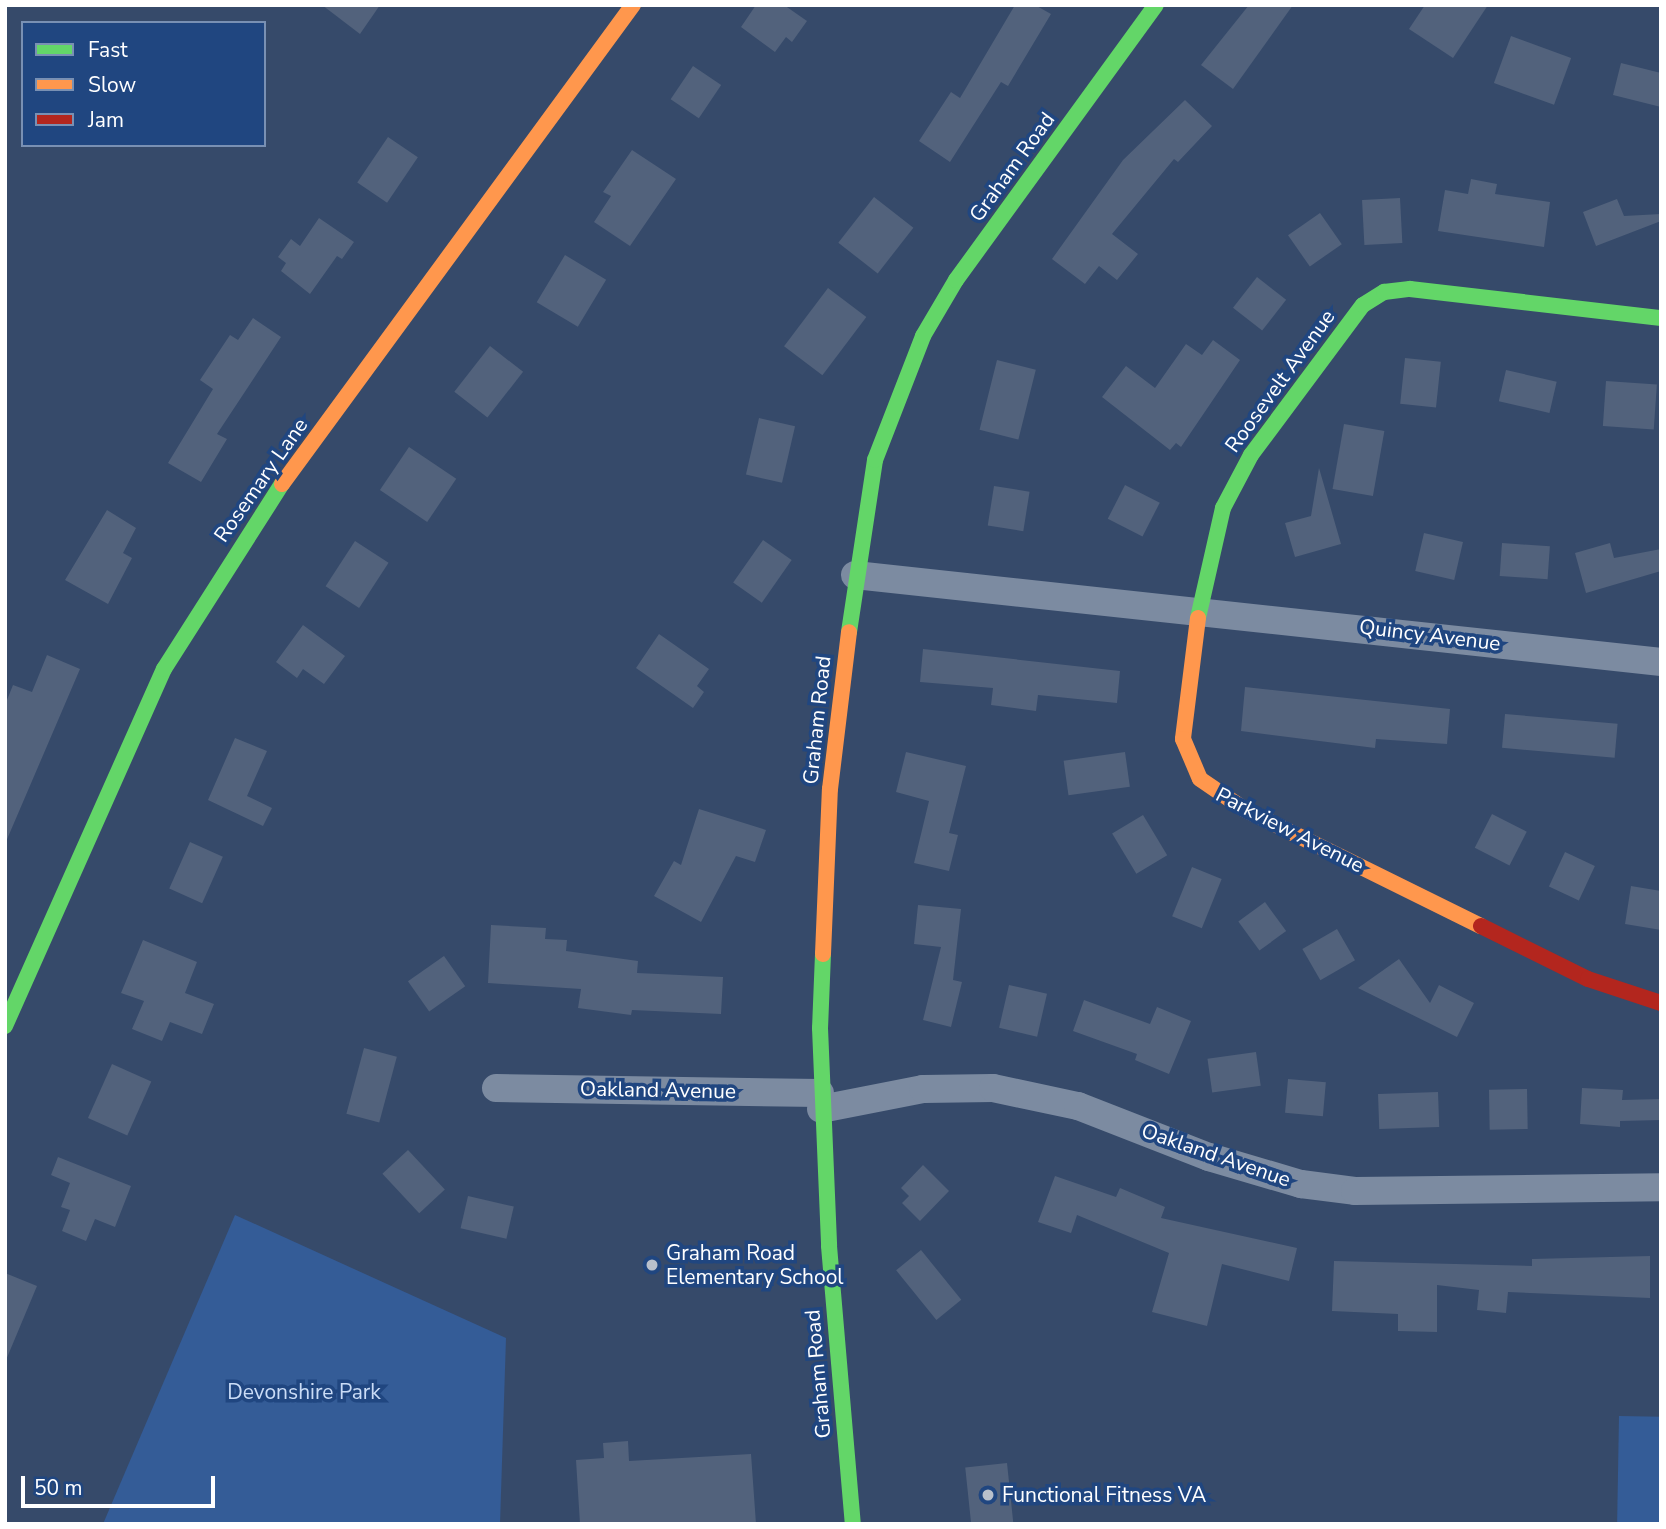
<!DOCTYPE html>
<html>
<head>
<meta charset="utf-8">
<style>
  body { margin:0 }
  #map { position:relative; width:1666px; height:1529px; overflow:hidden; background:#364a6a; font-family:"Nunito Sans",sans-serif }
  div>[style] { position:absolute }
  [style*='--x'] { left:calc(var(--x)*1px); top:calc(var(--y)*1px); width:calc(var(--w)*1px); rotate:calc(var(--a)*1deg) }
  .green>* { inset:0; background:#345c97; transform-origin:0 0 }
  .building>* { inset:0; background:#52627c; transform-origin:0 0 }
  .street>* { height:28px; margin:-14px; padding:0 14px; transform-origin:14px; border-radius:14px; background:#7c8ba1 }
  .fast>* { height:16px; margin:-8px; padding:0 8px; transform-origin:8px; border-radius:8px; background:#63d668 }
  .slow>* { height:16px; margin:-8px; padding:0 8px; transform-origin:8px; border-radius:8px; background:#ff974d }
  .jam>* { height:16px; margin:-8px; padding:0 8px; transform-origin:8px; border-radius:8px; background:#b3261e }
  .dots>* { width:19px; height:19px; translate:-50% -50%; box-sizing:border-box; border:4px solid #204680; border-radius:50% }
  span { translate:-50% -50%; white-space:nowrap; text-align:center; line-height:1.15; -webkit-text-stroke:7px #204680; paint-order:stroke }
  .street-label { font-size:21px; color:#fff }
  .poi-label { font-size:21px; color:#fff }
  .left { translate:0 -50%; text-align:left }
  .park-label { font-size:21px; color:#cadcf6 }
  .frame { position:absolute; inset:0; border:7px solid #fff; pointer-events:none }
  .legend { position:absolute; left:21px; top:21px; width:245px; height:126px; box-sizing:border-box; background:#204680; border:2px solid #7990b3; margin:0; padding:9px 12px; list-style:none; font-size:21px; color:#fff }
  .legend li { display:flex; align-items:center; gap:14px; height:35px }
  .legend b { width:35px; border:2px solid #7990b3 }
  .scale { position:absolute; left:21px; top:1476px; width:194px; height:32px; box-sizing:border-box; border:4px solid #fff; border-top:0; padding-left:9px; font-size:21px; line-height:24px; white-space:nowrap; color:#fff; -webkit-text-stroke:5px #204680; paint-order:stroke }
</style>
</head>
<body>
<div id="map">
  <div class="green">
    <i style="clip-path:polygon(235px 1215px,506px 1338px,500px 1524px,103px 1524px)"></i>
    <i style="left:1619px;top:1416px;width:42px;height:108px;rotate:1deg"></i>
  </div>
  <div class="building">
    <i style="clip-path:polygon(322px 5px,380px 5px,360px 34px)"></i>
    <i style="clip-path:polygon(756px 5px,784px 5px,807px 21px,792px 42px,786px 37px,775px 52px,741px 27px)"></i>
    <i style="clip-path:polygon(1015px 5px,1035px 5px,1051px 14px,1008px 86px,1001px 82px,950px 162px,919px 141px,951px 92px,960px 98px)"></i>
    <i style="clip-path:polygon(1249px 5px,1293px 5px,1233px 89px,1201px 65px)"></i>
    <i style="clip-path:polygon(1425px 5px,1488px 5px,1453px 58px,1409px 29px)"></i>
    <i style="left:1511px;top:36px;width:64px;height:50px;rotate:20deg"></i>
    <i style="clip-path:polygon(1621px 63px,1661px 73px,1661px 107px,1613px 95px)"></i>
    <i style="left:693px;top:66px;width:34px;height:40px;rotate:34deg"></i>
    <i style="clip-path:polygon(1185px 100px,1212px 126px,1178px 162px,1174px 159px,1112px 234px,1138px 254px,1117px 280px,1099px 266px,1085px 284px,1052px 259px,1123px 160px)"></i>
    <i style="left:388px;top:137px;width:36px;height:55px;rotate:34deg"></i>
    <i style="clip-path:polygon(632px 150px,676px 179px,630px 246px,594px 222px,611px 196px,603px 192px)"></i>
    <i style="clip-path:polygon(1471px 179px,1497px 184px,1495px 194px,1550px 202px,1544px 247px,1438px 231px,1445px 190px,1468px 194px)"></i>
    <i style="left:874px;top:197px;width:50px;height:58px;rotate:38deg"></i>
    <i style="left:1400px;top:198px;width:45px;height:38px;rotate:87deg"></i>
    <i style="clip-path:polygon(1617px 199px,1624px 216px,1661px 214px,1661px 221px,1596px 246px,1583px 212px)"></i>
    <i style="left:1320px;top:213px;width:38px;height:39px;rotate:55deg"></i>
    <i style="clip-path:polygon(319px 218px,354px 242px,342px 259px,337px 256px,310px 294px,281px 271px,286px 263px,278px 257px,291px 239px,300px 246px)"></i>
    <i style="left:565px;top:255px;width:48px;height:55px;rotate:31deg"></i>
    <i style="left:1257px;top:277px;width:37px;height:39px;rotate:38deg"></i>
    <i style="left:828px;top:288px;width:48px;height:73px;rotate:37deg"></i>
    <i style="clip-path:polygon(253px 318px,281px 337px,217px 434px,227px 439px,201px 482px,168px 463px,213px 389px,200px 380px,230px 335px,238px 340px)"></i>
    <i style="clip-path:polygon(1213px 340px,1240px 360px,1181px 447px,1176px 443px,1170px 450px,1102px 397px,1126px 366px,1155px 388px,1186px 344px,1202px 355px)"></i>
    <i style="left:490px;top:346px;width:42px;height:58px;rotate:38deg"></i>
    <i style="left:1405px;top:358px;width:36px;height:46px;rotate:6deg"></i>
    <i style="left:997px;top:360px;width:40px;height:72px;rotate:14deg"></i>
    <i style="left:1506px;top:370px;width:52px;height:32px;rotate:13deg"></i>
    <i style="left:1606px;top:381px;width:51px;height:45px;rotate:4deg"></i>
    <i style="left:759px;top:418px;width:37px;height:58px;rotate:13deg"></i>
    <i style="left:1344px;top:424px;width:41px;height:66px;rotate:10deg"></i>
    <i style="left:409px;top:447px;width:57px;height:52px;rotate:34deg"></i>
    <i style="clip-path:polygon(1319px 468px,1341px 544px,1295px 557px,1285px 523px,1311px 516px)"></i>
    <i style="left:1125px;top:485px;width:39px;height:38px;rotate:27deg"></i>
    <i style="left:994px;top:486px;width:36px;height:40px;rotate:9deg"></i>
    <i style="clip-path:polygon(107px 510px,136px 528px,123px 553px,132px 558px,108px 604px,65px 580px)"></i>
    <i style="left:1424px;top:533px;width:40px;height:39px;rotate:13deg"></i>
    <i style="left:763px;top:540px;width:35px;height:52px;rotate:35deg"></i>
    <i style="left:355px;top:541px;width:40px;height:54px;rotate:33deg"></i>
    <i style="left:1502px;top:543px;width:48px;height:33px;rotate:4deg"></i>
    <i style="clip-path:polygon(1610px 543px,1614px 558px,1661px 549px,1661px 571px,1586px 593px,1575px 553px)"></i>
    <i style="clip-path:polygon(303px 625px,345px 656px,324px 684px,303px 669px,297px 678px,276px 662px)"></i>
    <i style="clip-path:polygon(659px 634px,709px 669px,697px 686px,704px 692px,693px 708px,636px 668px)"></i>
    <i style="clip-path:polygon(923px 649px,1120px 671px,1117px 703px,1038px 695px,1036px 711px,991px 705px,993px 688px,920px 682px)"></i>
    <i style="clip-path:polygon(47px 655px,80px 669px,5px 844px,5px 705px,13px 685px,32px 692px)"></i>
    <i style="clip-path:polygon(1245px 687px,1450px 709px,1447px 744px,1376px 739px,1375px 748px,1241px 731px)"></i>
    <i style="left:1505px;top:714px;width:113px;height:34px;rotate:5deg"></i>
    <i style="clip-path:polygon(235px 738px,267px 751px,247px 796px,272px 808px,263px 826px,208px 800px)"></i>
    <i style="clip-path:polygon(906px 752px,966px 766px,949px 833px,958px 835px,949px 871px,914px 863px,929px 801px,896px 792px)"></i>
    <i style="left:1125px;top:752px;width:35px;height:62px;rotate:82deg"></i>
    <i style="clip-path:polygon(699px 809px,766px 830px,755px 862px,736px 856px,701px 922px,654px 896px,674px 861px,681px 865px)"></i>
    <i style="left:1492px;top:814px;width:39px;height:38px;rotate:27deg"></i>
    <i style="left:1143px;top:815px;width:47px;height:36px;rotate:59deg"></i>
    <i style="left:190px;top:842px;width:36px;height:51px;rotate:24deg"></i>
    <i style="left:1565px;top:852px;width:33px;height:38px;rotate:25deg"></i>
    <i style="left:1192px;top:867px;width:32px;height:53px;rotate:22deg"></i>
    <i style="clip-path:polygon(1631px 886px,1661px 891px,1661px 930px,1625px 924px)"></i>
    <i style="left:1265px;top:902px;width:36px;height:33px;rotate:54deg"></i>
    <i style="clip-path:polygon(918px 905px,961px 909px,953px 980px,962px 982px,951px 1027px,923px 1020px,941px 947px,914px 944px)"></i>
    <i style="clip-path:polygon(491px 925px,546px 928px,545px 939px,567px 940px,566px 951px,638px 961px,637px 973px,723px 977px,721px 1014px,632px 1010px,631px 1015px,578px 1008px,581px 989px,488px 983px)"></i>
    <i style="left:1337px;top:929px;width:36px;height:40px;rotate:60deg"></i>
    <i style="clip-path:polygon(143px 940px,197px 962px,185px 993px,214px 1004px,202px 1034px,170px 1022px,162px 1041px,132px 1029px,144px 1001px,121px 993px)"></i>
    <i style="left:444px;top:956px;width:37px;height:44px;rotate:55deg"></i>
    <i style="clip-path:polygon(1399px 959px,1430px 1003px,1439px 985px,1474px 1003px,1457px 1037px,1358px 988px)"></i>
    <i style="left:1009px;top:985px;width:39px;height:44px;rotate:13deg"></i>
    <i style="clip-path:polygon(1084px 1000px,1150px 1024px,1157px 1007px,1191px 1021px,1169px 1074px,1135px 1060px,1137px 1054px,1073px 1031px)"></i>
    <i style="left:364px;top:1048px;width:34px;height:68px;rotate:15deg"></i>
    <i style="left:1256px;top:1052px;width:34px;height:49px;rotate:82deg"></i>
    <i style="left:112px;top:1064px;width:43px;height:59px;rotate:24deg"></i>
    <i style="left:1288px;top:1079px;width:38px;height:34px;rotate:5deg"></i>
    <i style="clip-path:polygon(1582px 1088px,1623px 1090px,1622px 1100px,1661px 1099px,1661px 1120px,1620px 1121px,1620px 1127px,1580px 1124px)"></i>
    <i style="left:1527px;top:1089px;width:40px;height:38px;rotate:89deg"></i>
    <i style="left:1438px;top:1092px;width:35px;height:60px;rotate:88deg"></i>
    <i style="left:408px;top:1150px;width:54px;height:35px;rotate:47deg"></i>
    <i style="clip-path:polygon(58px 1157px,131px 1186px,115px 1227px,95px 1219px,86px 1241px,62px 1231px,70px 1210px,61px 1207px,70px 1183px,51px 1175px)"></i>
    <i style="clip-path:polygon(923px 1165px,949px 1191px,920px 1221px,902px 1203px,909px 1196px,901px 1188px)"></i>
    <i style="clip-path:polygon(1055px 1176px,1116px 1197px,1120px 1188px,1165px 1207px,1161px 1218px,1297px 1248px,1289px 1281px,1222px 1264px,1207px 1326px,1152px 1312px,1169px 1253px,1077px 1215px,1071px 1233px,1038px 1222px)"></i>
    <i style="left:468px;top:1196px;width:47px;height:33px;rotate:13deg"></i>
    <i style="left:921px;top:1250px;width:64px;height:32px;rotate:51deg"></i>
    <i style="clip-path:polygon(1650px 1256px,1650px 1298px,1508px 1292px,1506px 1313px,1477px 1310px,1479px 1290px,1437px 1285px,1437px 1332px,1398px 1331px,1398px 1314px,1332px 1311px,1334px 1261px,1532px 1266px,1532px 1259px)"></i>
    <i style="clip-path:polygon(5px 1273px,37px 1286px,6px 1360px,5px 1360px)"></i>
    <i style="clip-path:polygon(628px 1441px,629px 1461px,751px 1454px,756px 1524px,580px 1524px,576px 1460px,604px 1458px,603px 1443px)"></i>
    <i style="left:1007px;top:1463px;width:61px;height:42px;rotate:84deg"></i>
  </div>
  <div class="street">
    <i style="--x:855;--y:575;--w:811;--a:6.16"></i>
    <i style="--x:496;--y:1088;--w:324;--a:0.9"></i>
    <i style="--x:821;--y:1109;--w:104;--a:-11.1"></i>
    <i style="--x:923;--y:1089;--w:70;--a:-0.8"></i>
    <i style="--x:993;--y:1088;--w:87;--a:12"></i>
    <i style="--x:1078;--y:1106;--w:141;--a:21.3"></i>
    <i style="--x:1209;--y:1157;--w:96;--a:16.4"></i>
    <i style="--x:1301;--y:1184;--w:54;--a:7.4"></i>
    <i style="--x:1355;--y:1191;--w:306;--a:-0.7"></i>
  </div>
  <div class="fast">
    <i style="--x:1198;--y:618;--w:113;--a:-77.2"></i>
    <i style="--x:1223;--y:508;--w:60;--a:-62.2"></i>
    <i style="--x:1251;--y:455;--w:187;--a:-53.3"></i>
    <i style="--x:1363;--y:305;--w:25;--a:-32"></i>
    <i style="--x:1384;--y:292;--w:26;--a:-7"></i>
    <i style="--x:1410;--y:289;--w:253;--a:6.6"></i>
    <i style="--x:849;--y:632;--w:174;--a:-81.4"></i>
    <i style="--x:875;--y:460;--w:133;--a:-68.8"></i>
    <i style="--x:923;--y:336;--w:65;--a:-59.5"></i>
    <i style="--x:956;--y:280;--w:340;--a:-54"></i>
    <i style="--x:823;--y:954;--w:74;--a:92.3"></i>
    <i style="--x:820;--y:1028;--w:218;--a:87.6"></i>
    <i style="--x:829;--y:1246;--w:279;--a:85.1"></i>
    <i style="--x:5;--y:1026;--w:391;--a:-66"></i>
    <i style="--x:164;--y:669;--w:219;--a:-57.5"></i>
  </div>
  <div class="slow">
    <i style="--x:282;--y:484;--w:594;--a:-53.77"></i>
    <i style="--x:1198;--y:618;--w:122;--a:97.1"></i>
    <i style="--x:1183;--y:739;--w:43;--a:67"></i>
    <i style="--x:1200;--y:779;--w:53;--a:34.3"></i>
    <i style="--x:1244;--y:809;--w:264;--a:26.3"></i>
    <i style="--x:823;--y:954;--w:165;--a:-87.6"></i>
    <i style="--x:830;--y:789;--w:158;--a:-83.1"></i>
  </div>
  <div class="jam">
    <i style="--x:1481;--y:926;--w:119;--a:26.4"></i>
    <i style="--x:1588;--y:979;--w:77;--a:18.2"></i>
  </div>
  <div class="dots">
    <i style="left:652px;top:1265px;background:#b9c0cb"></i>
    <i style="left:988px;top:1495px;background:#b9c0cb"></i>
  </div>
  <div class="street-label">
    <span style="left:1012px;top:167px;rotate:-54deg">Graham Road</span>
    <span style="left:1280px;top:381px;rotate:-54deg">Roosevelt Avenue</span>
    <span style="left:261px;top:480px;rotate:-55deg">Rosemary Lane</span>
    <span style="left:1430px;top:635px;rotate:7deg">Quincy Avenue</span>
    <span style="left:817px;top:720px;rotate:-84deg">Graham Road</span>
    <span style="left:1290px;top:830px;rotate:27deg">Parkview Avenue</span>
    <span style="left:658px;top:1090px;rotate:1deg">Oakland Avenue</span>
    <span style="left:1216px;top:1155px;rotate:19deg">Oakland Avenue</span>
    <span style="left:818px;top:1374px;rotate:-95deg">Graham Road</span>
  </div>
  <div class="poi-label">
    <span class="left" style="left:666px;top:1265px">Graham Road<br>Elementary School</span>
    <span class="left" style="left:1002px;top:1495px">Functional Fitness VA</span>
  </div>
  <div class="park-label">
    <span style="left:304px;top:1392px">Devonshire Park</span>
  </div>
  <div class="frame"></div>
  <ul class="legend">
  <li><b style="height:9px;background:#63d668"></b>Fast</li>
  <li><b style="height:9px;background:#ff974d"></b>Slow</li>
  <li><b style="height:9px;background:#b3261e"></b>Jam</li>
  </ul>
  <div class="scale">50 m</div>
</div>
</body>
</html>
